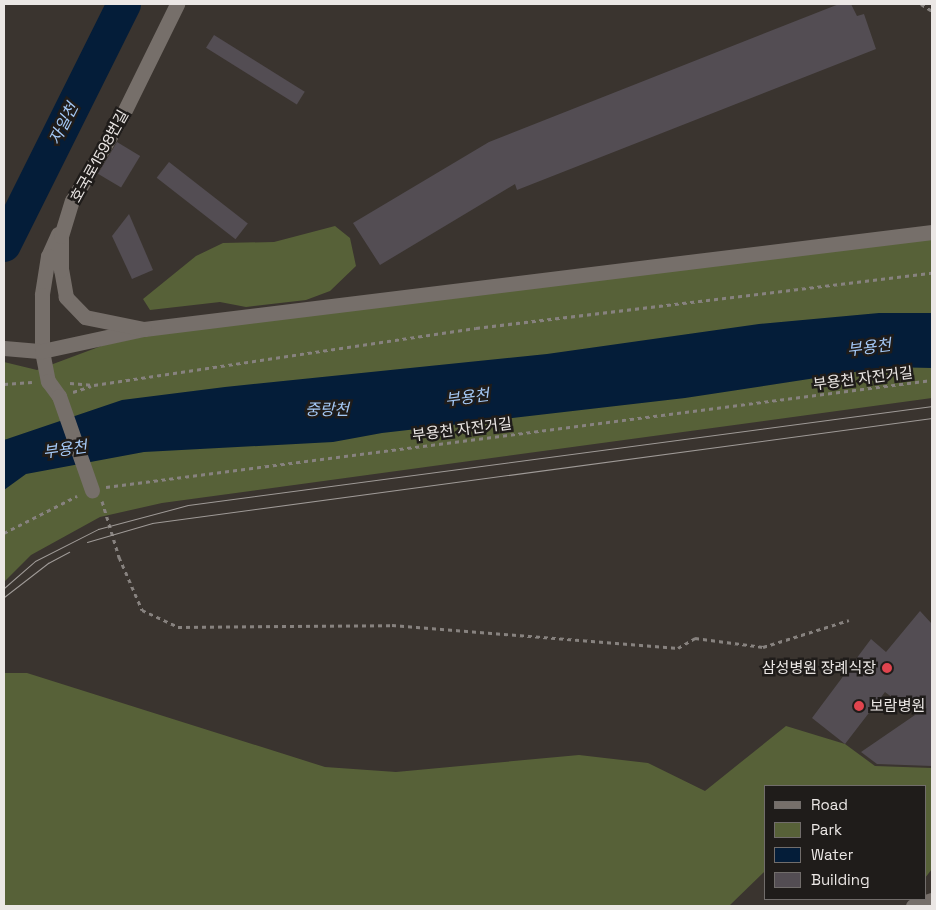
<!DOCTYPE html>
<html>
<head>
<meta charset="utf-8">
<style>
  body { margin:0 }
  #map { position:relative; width:936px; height:910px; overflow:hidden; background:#3a342f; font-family:"Space Grotesk","Noto Sans KR",sans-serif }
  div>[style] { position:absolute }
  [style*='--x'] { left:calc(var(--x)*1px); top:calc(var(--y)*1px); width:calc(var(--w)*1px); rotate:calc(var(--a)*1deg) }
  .green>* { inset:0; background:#576138 }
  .water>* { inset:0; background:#041d39 }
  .river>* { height:34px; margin:-17px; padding:0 17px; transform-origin:17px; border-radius:17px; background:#041d39 }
  .building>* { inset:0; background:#534d53; transform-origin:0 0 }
  .path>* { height:3px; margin-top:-1.5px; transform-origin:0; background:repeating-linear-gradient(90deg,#87827f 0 4px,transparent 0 8px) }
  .minor>* { height:15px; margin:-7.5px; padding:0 7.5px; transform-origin:7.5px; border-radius:7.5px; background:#766f6a }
  .tram>* { height:1px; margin:-0.5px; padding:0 0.5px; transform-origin:0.5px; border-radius:0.5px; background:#9f9a97 }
  .dots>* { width:14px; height:14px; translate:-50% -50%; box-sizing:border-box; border:2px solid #1f1c1a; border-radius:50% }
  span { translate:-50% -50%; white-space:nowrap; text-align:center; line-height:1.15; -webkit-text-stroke:5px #1f1c1a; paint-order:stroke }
  .street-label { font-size:15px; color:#ebe7e5 }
  .poi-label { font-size:15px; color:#ebe7e5 }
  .right { translate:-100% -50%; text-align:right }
  .left { translate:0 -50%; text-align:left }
  .water-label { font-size:16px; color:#a5c9f6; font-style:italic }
  .frame { position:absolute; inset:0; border:5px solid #ebe7e5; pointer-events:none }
  .legend { position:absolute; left:764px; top:785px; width:162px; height:115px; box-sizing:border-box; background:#1f1c1a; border:1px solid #716d6b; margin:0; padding:6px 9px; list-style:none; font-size:15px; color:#ebe7e5 }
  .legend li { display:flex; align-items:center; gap:10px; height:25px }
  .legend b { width:25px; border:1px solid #716d6b }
</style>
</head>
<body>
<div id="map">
  <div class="green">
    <i style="clip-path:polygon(335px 226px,350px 238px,356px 266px,330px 291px,306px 300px,246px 307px,220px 302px,150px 310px,143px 299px,196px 256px,223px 243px,274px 242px)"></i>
    <i style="clip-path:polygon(932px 238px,932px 398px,162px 503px,100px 517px,31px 555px,4px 582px,4px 362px,37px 370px,104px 345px,151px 335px)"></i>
    <i style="clip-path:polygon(4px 673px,27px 673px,325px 767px,396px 772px,579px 755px,648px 763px,705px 791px,786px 726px,845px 744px,875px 766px,932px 768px,932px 869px,925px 878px,925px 786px,765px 786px,765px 871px,729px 906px,4px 906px)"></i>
  </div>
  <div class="water">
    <i style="clip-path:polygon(879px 313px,932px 313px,932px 368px,887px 367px,685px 398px,382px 433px,333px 442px,144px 452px,26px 474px,4px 490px,4px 440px,122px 400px,225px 387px,547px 354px,759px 324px)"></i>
  </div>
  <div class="river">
    <i style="--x:4;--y:245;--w:269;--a:-63.5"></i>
  </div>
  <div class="building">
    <i style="clip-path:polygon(839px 4px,851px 4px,857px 16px,864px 14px,876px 49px,517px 190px,515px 184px,380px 265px,353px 223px,489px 142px)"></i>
    <i style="left:214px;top:35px;width:107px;height:15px;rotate:32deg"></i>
    <i style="left:117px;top:142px;width:27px;height:37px;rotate:31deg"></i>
    <i style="left:169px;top:162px;width:100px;height:20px;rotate:38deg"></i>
    <i style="clip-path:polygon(129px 214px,153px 270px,132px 279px,112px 236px)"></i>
    <i style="clip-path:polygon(920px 611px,932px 624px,932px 766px,877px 764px,861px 752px,915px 715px,885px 692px,845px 744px,812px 718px,871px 639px,886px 652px)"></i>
  </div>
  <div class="path">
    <i style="--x:921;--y:4;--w:13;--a:32"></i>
    <i style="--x:70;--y:383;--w:24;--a:5"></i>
    <i style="--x:94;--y:385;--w:386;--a:-8.5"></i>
    <i style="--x:476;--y:328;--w:459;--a:-6.9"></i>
    <i style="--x:4;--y:384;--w:28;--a:-4"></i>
    <i style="--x:73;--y:392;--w:19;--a:-18"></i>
    <i style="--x:106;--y:487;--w:833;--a:-7.38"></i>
    <i style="--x:102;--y:501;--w:59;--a:73.1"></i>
    <i style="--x:119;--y:557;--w:58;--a:66.5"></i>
    <i style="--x:142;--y:610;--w:40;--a:25"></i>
    <i style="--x:178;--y:627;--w:214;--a:-0.5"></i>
    <i style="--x:392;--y:625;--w:287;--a:4.6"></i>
    <i style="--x:678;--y:648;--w:20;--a:-30"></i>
    <i style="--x:695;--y:638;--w:69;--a:7.5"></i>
    <i style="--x:763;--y:647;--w:90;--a:-17.4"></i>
    <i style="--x:4;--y:533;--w:82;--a:-26.9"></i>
  </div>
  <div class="minor">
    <i style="--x:58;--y:234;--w:24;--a:114"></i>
    <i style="--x:48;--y:256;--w:39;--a:99"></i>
    <i style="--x:42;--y:295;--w:56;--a:90"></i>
    <i style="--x:42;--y:351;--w:31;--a:79"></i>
    <i style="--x:48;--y:381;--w:19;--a:54"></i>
    <i style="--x:59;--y:396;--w:100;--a:70.7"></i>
    <i style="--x:144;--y:329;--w:794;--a:-7.02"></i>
    <i style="--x:4;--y:348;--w:38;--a:5"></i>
    <i style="--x:42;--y:351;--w:104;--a:-12.2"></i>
    <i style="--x:144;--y:329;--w:60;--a:-168.5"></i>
    <i style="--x:85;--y:317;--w:28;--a:-134"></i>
    <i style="--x:66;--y:297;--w:27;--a:-100"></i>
    <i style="--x:61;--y:270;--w:34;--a:-90"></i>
    <i style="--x:61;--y:236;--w:37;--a:-73"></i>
    <i style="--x:72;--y:201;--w:99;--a:-59.5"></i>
    <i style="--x:122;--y:116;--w:125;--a:-63.8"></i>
    <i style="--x:913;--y:906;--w:20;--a:-18"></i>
  </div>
  <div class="tram">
    <i style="--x:87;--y:542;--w:68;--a:-16.3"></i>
    <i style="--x:152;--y:523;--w:787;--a:-7.67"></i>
    <i style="--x:4;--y:588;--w:41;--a:-41.1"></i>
    <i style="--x:35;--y:561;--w:71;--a:-26.9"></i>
    <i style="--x:98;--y:529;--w:93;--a:-14.9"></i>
    <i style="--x:188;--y:505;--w:751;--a:-7.58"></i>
    <i style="--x:4;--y:597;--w:56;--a:-37.7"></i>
    <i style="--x:48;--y:563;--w:24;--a:-28"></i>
  </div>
  <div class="dots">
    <i style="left:887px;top:668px;background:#e0444e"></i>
    <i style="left:859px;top:706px;background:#e0444e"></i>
  </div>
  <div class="street-label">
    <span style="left:99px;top:156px;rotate:-61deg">호국로1598번길</span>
    <span style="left:863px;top:378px;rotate:-7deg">부용천 자전거길</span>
    <span style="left:462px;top:429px;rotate:-7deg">부용천 자전거길</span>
  </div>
  <div class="poi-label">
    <span class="right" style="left:876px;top:668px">삼성병원 장례식장</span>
    <span class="left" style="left:870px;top:706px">보람병원</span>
  </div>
  <div class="water-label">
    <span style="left:64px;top:124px;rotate:-63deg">자일천</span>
    <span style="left:869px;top:348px;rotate:-7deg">부용천</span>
    <span style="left:467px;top:398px;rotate:-7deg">부용천</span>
    <span style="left:327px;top:410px">중랑천</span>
    <span style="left:65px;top:450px;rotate:-8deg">부용천</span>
  </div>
  <div class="frame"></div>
  <ul class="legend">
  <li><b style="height:6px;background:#766f6a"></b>Road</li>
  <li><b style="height:14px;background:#576138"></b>Park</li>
  <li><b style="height:14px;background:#041d39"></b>Water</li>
  <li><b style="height:14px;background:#534d53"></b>Building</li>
  </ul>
</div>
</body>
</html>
